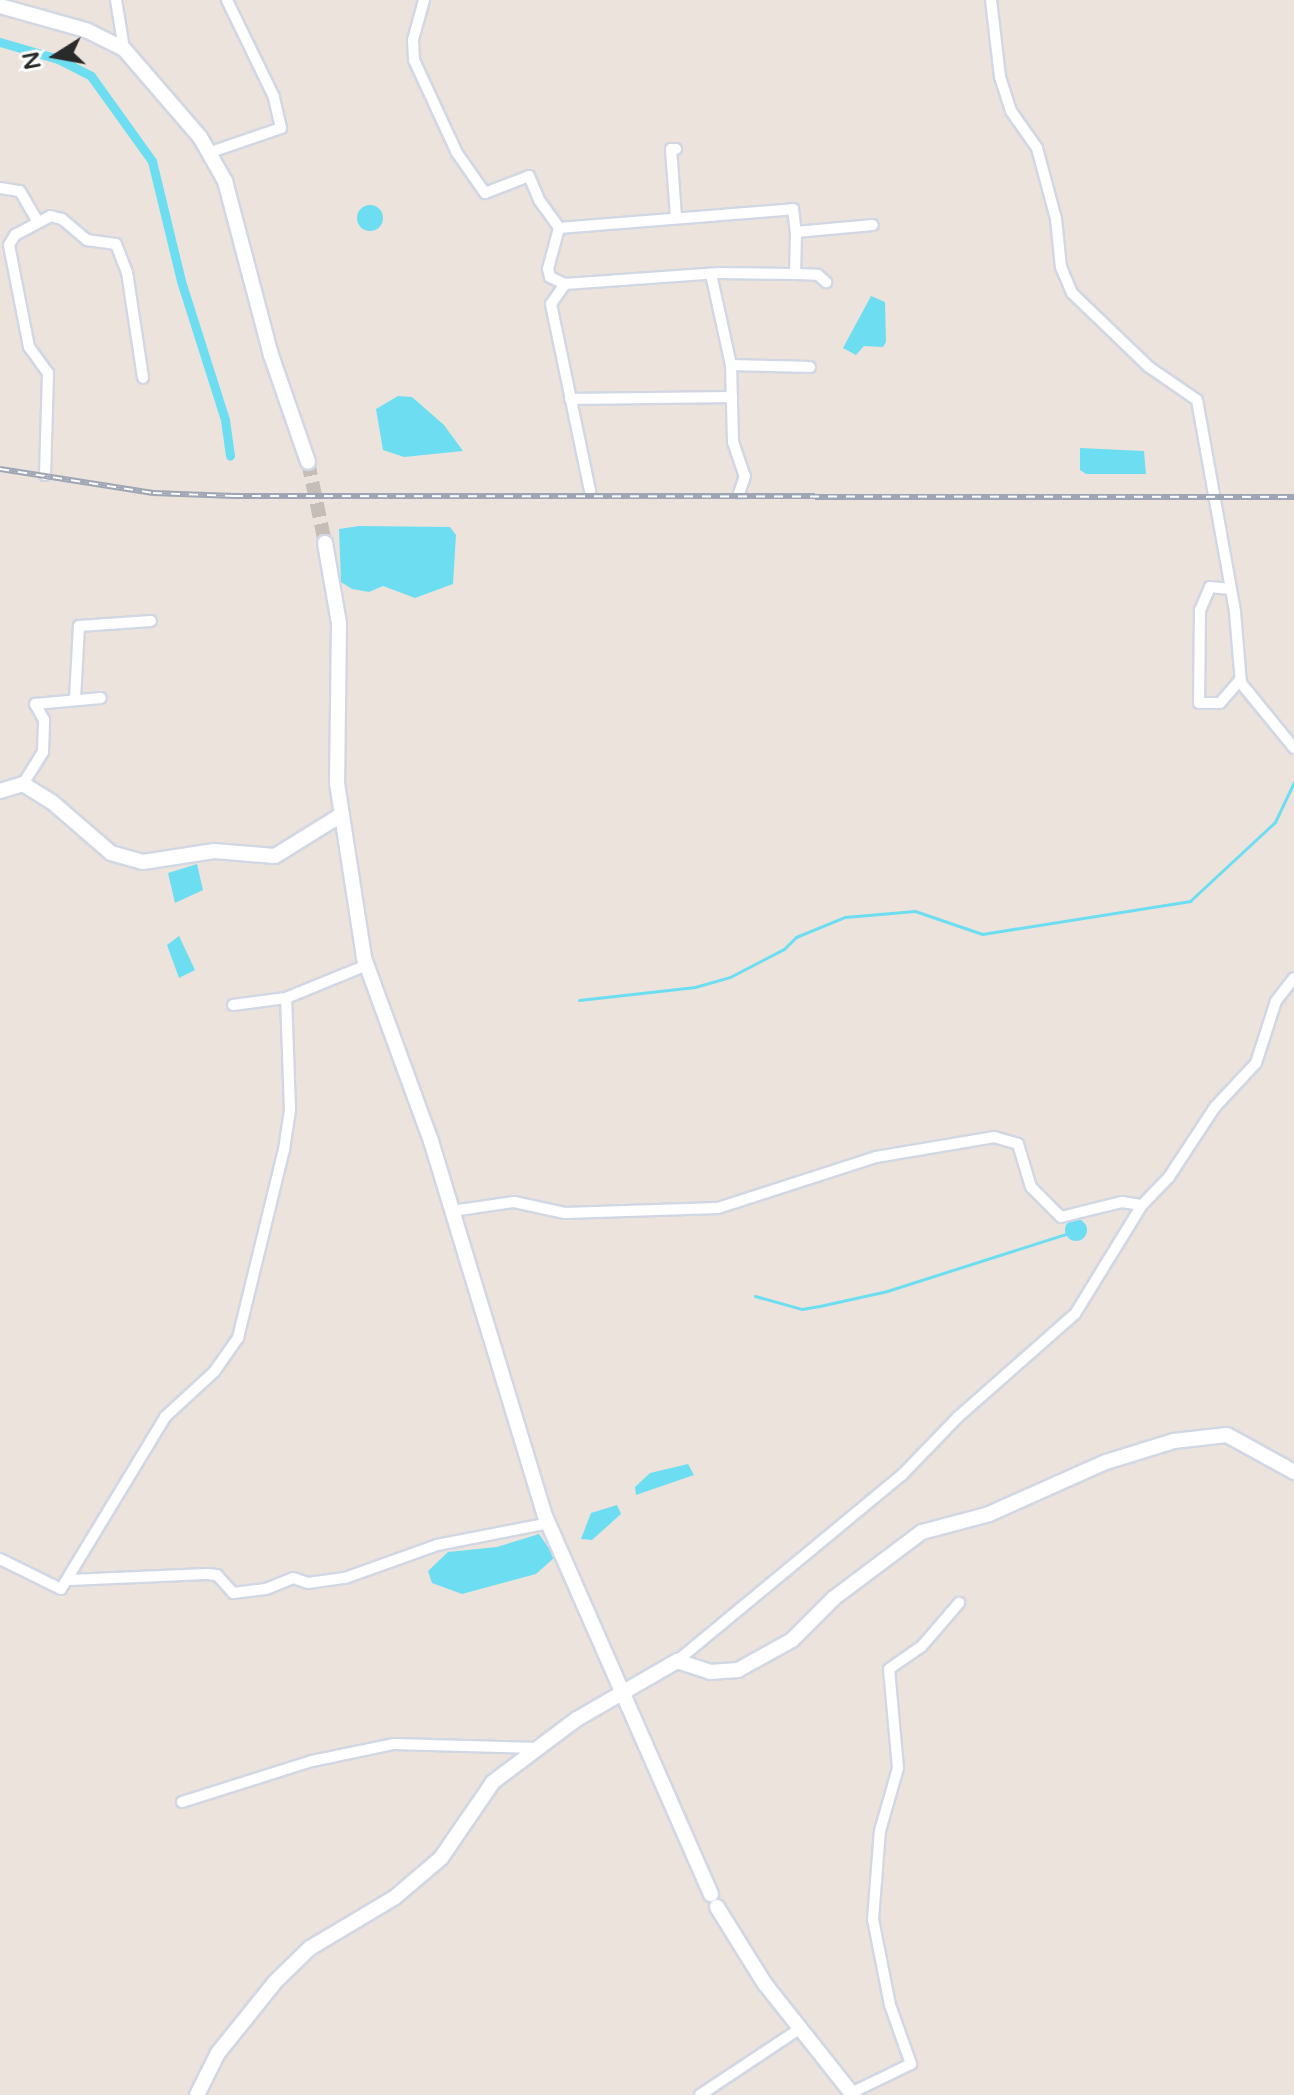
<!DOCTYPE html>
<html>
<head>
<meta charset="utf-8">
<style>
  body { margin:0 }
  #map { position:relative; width:1294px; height:2095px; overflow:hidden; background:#ece3dc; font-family:"Varela Round",sans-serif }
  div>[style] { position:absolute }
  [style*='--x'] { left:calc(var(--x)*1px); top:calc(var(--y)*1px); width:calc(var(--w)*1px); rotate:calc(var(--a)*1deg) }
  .water>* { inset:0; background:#6ddef1 }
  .round { border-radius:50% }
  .stream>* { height:3px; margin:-1.5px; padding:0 1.5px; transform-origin:1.5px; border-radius:1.5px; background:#6ddef1 }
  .canal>* { height:9px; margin:-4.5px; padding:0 4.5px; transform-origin:4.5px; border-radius:4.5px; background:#6ddef1 }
  .secondary-tunnel>* { height:14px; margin-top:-7px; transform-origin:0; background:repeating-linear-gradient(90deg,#c5beb8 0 14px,transparent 0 21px) }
  .roads { filter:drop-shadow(2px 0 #d1d7e3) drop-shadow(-2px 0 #d1d7e3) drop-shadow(0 2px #d1d7e3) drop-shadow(0 -2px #d1d7e3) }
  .street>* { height:10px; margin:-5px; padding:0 5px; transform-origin:5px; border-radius:5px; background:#fff }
  .secondary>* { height:14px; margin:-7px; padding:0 7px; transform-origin:7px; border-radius:7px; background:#fff }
  .rail>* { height:6px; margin-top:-3px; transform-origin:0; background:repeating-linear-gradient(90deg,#fff 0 9px,#9ea5b5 0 18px); box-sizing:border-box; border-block:2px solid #9ea5b5 }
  span { translate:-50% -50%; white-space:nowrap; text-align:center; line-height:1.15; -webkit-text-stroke:8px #fff; paint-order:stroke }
  .north { position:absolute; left:16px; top:16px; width:80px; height:80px; -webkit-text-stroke:6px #fff; paint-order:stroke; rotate:259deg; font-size:22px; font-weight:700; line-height:32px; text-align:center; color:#2a2a2a }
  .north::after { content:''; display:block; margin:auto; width:28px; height:36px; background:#2a2a2a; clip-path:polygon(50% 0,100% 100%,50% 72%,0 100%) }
</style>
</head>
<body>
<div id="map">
  <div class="water">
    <i class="round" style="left:357px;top:205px;width:26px;height:26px"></i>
    <i style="clip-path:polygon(871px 296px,885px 302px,886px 342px,883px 347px,864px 346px,856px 355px,843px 348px)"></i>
    <i style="clip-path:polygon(398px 396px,412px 397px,444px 425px,463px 451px,404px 457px,383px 450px,376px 409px)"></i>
    <i style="clip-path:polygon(1080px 448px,1144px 451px,1146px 474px,1086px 474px,1080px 470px)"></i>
    <i style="clip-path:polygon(359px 526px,450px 527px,456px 535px,453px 584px,415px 598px,383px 586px,369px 592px,352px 589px,341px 582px,339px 529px)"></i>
    <i style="clip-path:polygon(197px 864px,203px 890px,175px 903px,168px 873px)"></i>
    <i style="clip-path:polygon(179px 936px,195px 970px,179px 978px,167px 945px)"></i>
    <i class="round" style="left:1065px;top:1219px;width:22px;height:22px"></i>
    <i style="clip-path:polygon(688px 1464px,694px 1475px,636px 1495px,635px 1487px,650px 1473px)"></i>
    <i style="clip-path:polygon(617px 1505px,621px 1514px,592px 1540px,581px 1539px,591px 1513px)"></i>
    <i style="clip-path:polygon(539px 1534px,555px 1557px,536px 1574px,462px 1594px,432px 1583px,428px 1571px,448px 1552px,497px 1547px)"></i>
  </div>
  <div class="stream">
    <i style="--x:579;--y:1000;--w:117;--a:-6.4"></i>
    <i style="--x:695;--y:987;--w:36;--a:-16"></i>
    <i style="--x:730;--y:977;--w:61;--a:-27.4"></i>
    <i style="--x:784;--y:949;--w:17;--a:-45"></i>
    <i style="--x:796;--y:937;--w:53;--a:-22.2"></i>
    <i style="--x:845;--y:917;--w:70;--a:-4.9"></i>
    <i style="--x:915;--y:911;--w:71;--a:18.9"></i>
    <i style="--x:982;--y:934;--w:211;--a:-9"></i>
    <i style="--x:1190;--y:901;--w:116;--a:-42.9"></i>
    <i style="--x:1275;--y:822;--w:44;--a:-64.6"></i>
    <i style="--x:755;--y:1296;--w:49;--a:15.5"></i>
    <i style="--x:802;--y:1309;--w:22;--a:-10"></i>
    <i style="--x:824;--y:1305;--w:65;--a:-12.5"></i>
    <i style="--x:887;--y:1291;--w:188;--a:-17.7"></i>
  </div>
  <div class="canal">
    <i style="--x:0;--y:42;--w:60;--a:16.3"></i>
    <i style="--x:58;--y:59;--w:37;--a:27"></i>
    <i style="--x:91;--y:76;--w:105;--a:54.3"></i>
    <i style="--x:152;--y:161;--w:123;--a:76.4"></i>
    <i style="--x:181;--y:281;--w:146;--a:72.4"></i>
    <i style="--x:225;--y:420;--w:36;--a:82"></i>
  </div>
  <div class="secondary-tunnel">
    <i style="--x:308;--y:462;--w:83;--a:78.1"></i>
  </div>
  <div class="roads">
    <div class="street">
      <i style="--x:116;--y:0;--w:50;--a:80.7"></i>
      <i style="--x:424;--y:0;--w:41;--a:105.4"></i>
      <i style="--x:413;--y:40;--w:20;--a:87"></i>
      <i style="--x:414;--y:60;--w:102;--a:65.2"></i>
      <i style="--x:457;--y:153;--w:49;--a:55"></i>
      <i style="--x:485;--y:193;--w:47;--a:-21.1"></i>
      <i style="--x:529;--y:176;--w:26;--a:67"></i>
      <i style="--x:539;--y:200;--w:34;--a:54"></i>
      <i style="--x:559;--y:228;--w:42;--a:105"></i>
      <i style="--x:548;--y:269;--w:8;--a:76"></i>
      <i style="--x:550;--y:277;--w:17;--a:25"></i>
      <i style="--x:565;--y:284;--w:24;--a:125"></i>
      <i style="--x:551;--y:304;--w:191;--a:78.2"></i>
      <i style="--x:991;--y:0;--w:78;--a:83.3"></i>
      <i style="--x:1000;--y:77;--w:36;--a:72"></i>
      <i style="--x:1011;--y:111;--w:45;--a:54.9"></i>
      <i style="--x:1037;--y:148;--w:73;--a:75"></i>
      <i style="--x:1056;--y:219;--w:48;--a:84.1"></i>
      <i style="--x:1061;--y:267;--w:28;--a:67"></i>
      <i style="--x:1072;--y:293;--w:107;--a:43.9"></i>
      <i style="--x:1149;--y:367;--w:58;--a:34.5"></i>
      <i style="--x:1197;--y:400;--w:215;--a:79.8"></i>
      <i style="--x:1235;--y:612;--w:71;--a:85.2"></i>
      <i style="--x:1241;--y:683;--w:84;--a:50.8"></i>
      <i style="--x:211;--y:152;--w:74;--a:-18.9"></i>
      <i style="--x:281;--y:128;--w:32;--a:-103"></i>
      <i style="--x:274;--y:97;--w:108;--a:-115.9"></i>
      <i style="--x:0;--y:188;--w:20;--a:9"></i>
      <i style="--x:20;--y:191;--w:34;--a:60"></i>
      <i style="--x:676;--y:217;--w:68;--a:-94.2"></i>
      <i style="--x:671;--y:149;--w:5;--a:0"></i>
      <i style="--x:559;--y:228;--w:235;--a:-4.6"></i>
      <i style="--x:793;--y:209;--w:23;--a:83"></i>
      <i style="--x:711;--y:274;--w:93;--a:77.6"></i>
      <i style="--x:731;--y:365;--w:77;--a:88.5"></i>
      <i style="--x:733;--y:442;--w:36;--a:71"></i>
      <i style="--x:745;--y:476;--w:18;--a:109"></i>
      <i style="--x:795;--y:274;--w:23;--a:2"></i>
      <i style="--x:818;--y:275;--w:11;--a:41"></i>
      <i style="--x:565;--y:284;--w:154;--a:-4.1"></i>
      <i style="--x:719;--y:273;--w:76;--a:0.8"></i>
      <i style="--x:795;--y:274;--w:42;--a:-88.6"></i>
      <i style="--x:796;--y:232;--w:77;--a:-5.2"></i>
      <i style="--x:731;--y:365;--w:79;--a:1.5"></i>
      <i style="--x:570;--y:399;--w:162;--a:-0.7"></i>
      <i style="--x:45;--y:475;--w:102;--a:-88.3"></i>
      <i style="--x:48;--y:373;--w:32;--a:-126"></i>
      <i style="--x:29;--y:347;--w:104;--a:-101.1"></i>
      <i style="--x:9;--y:245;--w:12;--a:-59"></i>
      <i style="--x:15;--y:235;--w:40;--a:-28"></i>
      <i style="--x:50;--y:216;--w:12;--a:14"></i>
      <i style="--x:62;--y:219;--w:33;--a:40"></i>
      <i style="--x:87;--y:240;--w:29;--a:8"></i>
      <i style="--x:116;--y:244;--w:30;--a:69"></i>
      <i style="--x:127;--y:272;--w:107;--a:81.4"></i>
      <i style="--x:1230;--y:589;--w:20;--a:-174"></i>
      <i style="--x:1210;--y:587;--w:25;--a:113"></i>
      <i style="--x:1200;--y:610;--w:93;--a:90.6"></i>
      <i style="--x:1199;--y:703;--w:21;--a:0"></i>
      <i style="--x:1220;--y:703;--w:30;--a:-49"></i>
      <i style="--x:75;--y:699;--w:73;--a:-86.9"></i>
      <i style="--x:79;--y:626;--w:72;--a:-4"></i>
      <i style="--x:23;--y:784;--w:38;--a:-58"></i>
      <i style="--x:43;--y:752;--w:32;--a:-88"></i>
      <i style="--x:44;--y:720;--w:18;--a:-119"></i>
      <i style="--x:35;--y:704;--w:66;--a:-5.2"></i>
      <i style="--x:233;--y:1005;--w:53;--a:-7.5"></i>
      <i style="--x:286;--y:998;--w:87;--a:-22.2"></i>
      <i style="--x:452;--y:1211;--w:63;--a:-8.3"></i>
      <i style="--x:514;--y:1202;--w:52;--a:12.2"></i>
      <i style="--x:565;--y:1213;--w:153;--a:-1.9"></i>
      <i style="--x:718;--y:1208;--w:166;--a:-17.9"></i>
      <i style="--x:876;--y:1157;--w:120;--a:-9.6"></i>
      <i style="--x:994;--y:1137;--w:25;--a:16"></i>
      <i style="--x:1018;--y:1144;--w:45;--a:73.2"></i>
      <i style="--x:1031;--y:1187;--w:42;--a:45"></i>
      <i style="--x:1061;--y:1217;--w:63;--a:-13.8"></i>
      <i style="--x:1122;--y:1202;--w:20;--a:9"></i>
      <i style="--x:0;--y:1559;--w:68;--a:26.2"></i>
      <i style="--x:61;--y:1589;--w:201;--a:-58.8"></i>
      <i style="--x:165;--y:1417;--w:67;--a:-42.6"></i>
      <i style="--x:214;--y:1372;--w:42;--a:-54.8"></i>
      <i style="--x:238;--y:1338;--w:194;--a:-76.3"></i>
      <i style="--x:284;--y:1150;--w:40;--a:-81.5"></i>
      <i style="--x:290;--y:1110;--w:112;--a:-92"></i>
      <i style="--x:69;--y:1580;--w:138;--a:-2.5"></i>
      <i style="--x:207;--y:1574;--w:10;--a:6"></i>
      <i style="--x:217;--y:1575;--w:24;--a:48"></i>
      <i style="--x:233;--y:1593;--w:33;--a:-7"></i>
      <i style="--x:266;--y:1589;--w:29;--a:-22"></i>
      <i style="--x:293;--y:1578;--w:16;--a:18"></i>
      <i style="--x:308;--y:1583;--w:37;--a:-8"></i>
      <i style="--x:345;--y:1578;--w:98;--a:-19.7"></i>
      <i style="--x:437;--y:1545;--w:114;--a:-11.1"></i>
      <i style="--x:677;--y:1661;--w:292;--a:-39.6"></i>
      <i style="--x:902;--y:1475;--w:81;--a:-46"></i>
      <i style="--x:958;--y:1417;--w:156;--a:-41.4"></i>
      <i style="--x:1075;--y:1314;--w:128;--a:-58.4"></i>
      <i style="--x:1142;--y:1205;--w:39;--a:-46"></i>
      <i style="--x:1169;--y:1177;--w:84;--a:-56.7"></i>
      <i style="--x:1215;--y:1107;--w:60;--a:-47"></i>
      <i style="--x:1256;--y:1063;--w:65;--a:-72.1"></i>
      <i style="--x:1276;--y:1001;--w:29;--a:-52"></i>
      <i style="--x:182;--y:1802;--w:136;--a:-17.5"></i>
      <i style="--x:312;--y:1761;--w:84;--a:-11.7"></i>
      <i style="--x:394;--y:1744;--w:144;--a:1.6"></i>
      <i style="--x:851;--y:2093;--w:67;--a:-25.8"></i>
      <i style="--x:911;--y:2064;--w:63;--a:-109.6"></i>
      <i style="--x:890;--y:2005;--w:88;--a:-101.2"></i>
      <i style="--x:873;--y:1919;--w:88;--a:-85.5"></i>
      <i style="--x:880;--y:1831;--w:66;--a:-74.1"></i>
      <i style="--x:898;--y:1768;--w:99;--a:-95.2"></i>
      <i style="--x:889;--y:1669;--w:40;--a:-34.9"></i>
      <i style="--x:922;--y:1646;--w:57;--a:-49.3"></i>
      <i style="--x:700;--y:2095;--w:118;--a:-33.6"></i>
    </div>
    <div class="secondary">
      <i style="--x:0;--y:6;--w:89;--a:15.6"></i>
      <i style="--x:86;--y:30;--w:42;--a:26.6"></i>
      <i style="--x:124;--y:49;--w:116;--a:49.2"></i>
      <i style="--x:200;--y:137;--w:51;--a:60.4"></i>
      <i style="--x:225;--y:181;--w:180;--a:75.2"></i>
      <i style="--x:271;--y:355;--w:113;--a:70.9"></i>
      <i style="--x:325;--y:543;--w:81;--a:80.1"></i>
      <i style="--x:339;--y:623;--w:160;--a:90.7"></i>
      <i style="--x:337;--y:783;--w:177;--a:81.2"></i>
      <i style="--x:364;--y:958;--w:195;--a:69.9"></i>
      <i style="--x:431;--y:1141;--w:392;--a:73.1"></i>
      <i style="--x:545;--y:1516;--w:413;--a:66.3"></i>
      <i style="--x:0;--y:791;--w:24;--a:-17"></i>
      <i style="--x:23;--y:784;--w:34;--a:32"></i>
      <i style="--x:52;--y:802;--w:78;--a:40.8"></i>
      <i style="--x:111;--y:853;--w:33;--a:16"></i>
      <i style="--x:143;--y:862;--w:72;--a:-8.8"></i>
      <i style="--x:214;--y:851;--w:61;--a:4.7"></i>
      <i style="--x:275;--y:856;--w:78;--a:-31.8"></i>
      <i style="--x:717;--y:1907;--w:91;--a:58.1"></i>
      <i style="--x:765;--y:1984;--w:142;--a:51.6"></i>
      <i style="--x:197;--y:2095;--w:47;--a:-63.4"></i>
      <i style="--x:218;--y:2053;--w:91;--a:-51.2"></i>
      <i style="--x:275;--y:1982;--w:49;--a:-44.2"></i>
      <i style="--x:310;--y:1948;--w:98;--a:-30.8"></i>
      <i style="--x:394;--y:1898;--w:62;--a:-40.4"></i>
      <i style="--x:441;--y:1858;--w:92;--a:-55.6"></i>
      <i style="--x:493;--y:1782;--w:105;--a:-36.9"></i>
      <i style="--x:577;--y:1719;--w:116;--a:-30.1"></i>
      <i style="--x:677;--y:1661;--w:35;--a:18"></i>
      <i style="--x:710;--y:1672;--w:28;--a:-4"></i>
      <i style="--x:738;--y:1670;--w:62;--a:-29.1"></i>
      <i style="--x:792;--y:1640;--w:59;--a:-45"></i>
      <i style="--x:834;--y:1598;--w:110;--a:-36.9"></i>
      <i style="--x:922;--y:1532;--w:69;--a:-15"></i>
      <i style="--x:989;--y:1514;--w:128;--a:-24"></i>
      <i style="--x:1106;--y:1462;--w:71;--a:-17.2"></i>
      <i style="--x:1174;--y:1441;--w:53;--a:-6.5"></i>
      <i style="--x:1227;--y:1435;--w:77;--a:28.9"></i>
    </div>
  </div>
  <div class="rail">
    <i style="--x:0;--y:469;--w:155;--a:8.9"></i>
    <i style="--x:153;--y:493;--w:81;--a:2.1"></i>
    <i style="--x:234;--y:496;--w:1060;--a:0.05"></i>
  </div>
  <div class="north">N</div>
</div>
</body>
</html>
